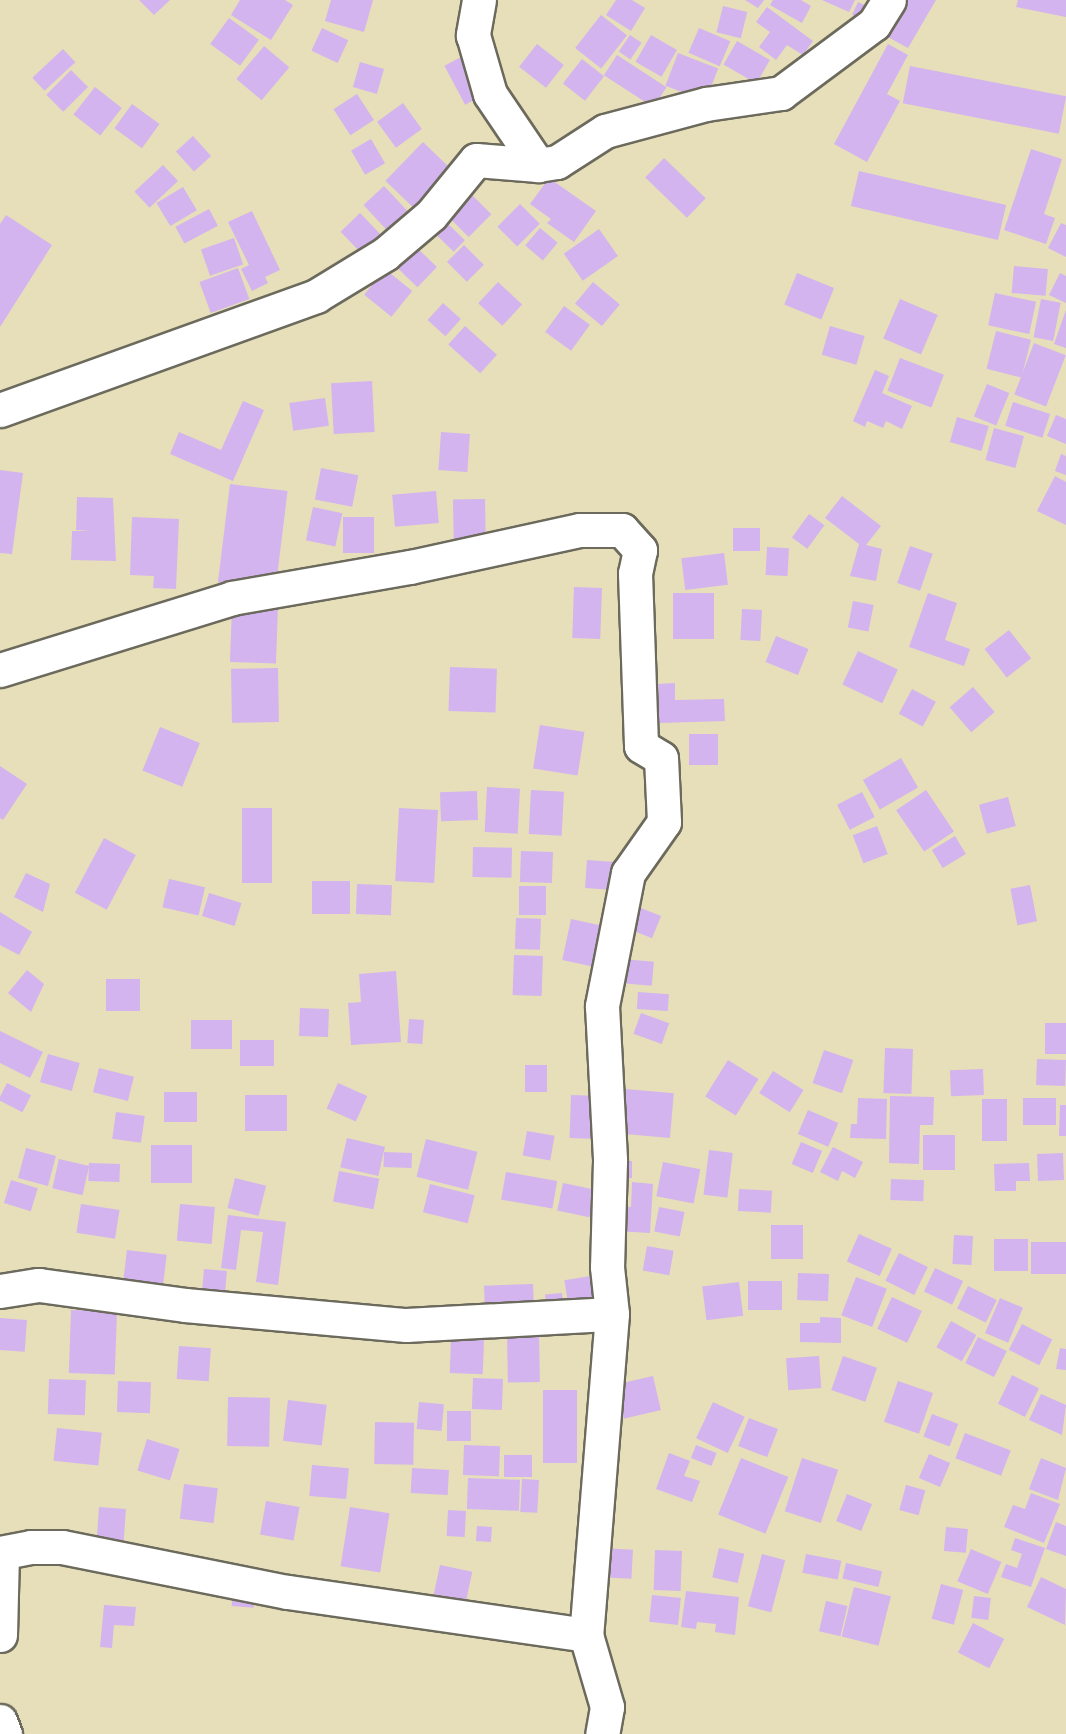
<!DOCTYPE html>
<html>
<head>
<meta charset="utf-8">
<style>
  body { margin:0 }
  #map { position:relative; width:1066px; height:1734px; overflow:hidden; background:#e6dfba; font-family:"Gochi Hand",sans-serif }
  div>[style] { position:absolute }
  [style*='--x'] { left:calc(var(--x)*1px); top:calc(var(--y)*1px); width:calc(var(--w)*1px); rotate:calc(var(--a)*1deg) }
  .building>* { inset:0; background:#d3b4ee; transform-origin:0 0 }
  .roads { filter:drop-shadow(2px 0 #6c6a5d) drop-shadow(-2px 0 #6c6a5d) drop-shadow(0 2px #6c6a5d) drop-shadow(0 -2px #6c6a5d) }
  .minor>* { height:33px; margin:-16.5px; padding:0 16.5px; transform-origin:16.5px; border-radius:16.5px; background:#fff }
  span { translate:-50% -50%; white-space:nowrap; text-align:center; line-height:1.15; -webkit-text-stroke:4.5px #fff; paint-order:stroke }
</style>
</head>
<body>
<div id="map">
  <div class="building">
    <i style="clip-path:polygon(139px 0,170px 0,154px 15px)"></i>
    <i style="clip-path:polygon(240px 0,285px 0,293px 5px,271px 40px,231px 15px)"></i>
    <i style="clip-path:polygon(331px 0,373px 0,364px 32px,325px 21px)"></i>
    <i style="clip-path:polygon(616px 0,632px 0,645px 8px,631px 31px,606px 15px)"></i>
    <i style="clip-path:polygon(745px 0,764px 0,758px 8px)"></i>
    <i style="clip-path:polygon(773px 0,801px 0,811px 6px,802px 23px,770px 5px)"></i>
    <i style="clip-path:polygon(822px 0,855px 0,849px 12px)"></i>
    <i style="clip-path:polygon(907px 0,936px 0,908px 48px,886px 36px)"></i>
    <i style="clip-path:polygon(1018px 0,1066px 0,1066px 17px,1016px 7px)"></i>
    <i style="left:858px;top:2px;width:14px;height:14px;rotate:25deg"></i>
    <i style="left:723px;top:6px;width:25px;height:27px;rotate:14deg"></i>
    <i style="clip-path:polygon(767px 7px,813px 41px,803px 55px,787px 45px,776px 60px,759px 47px,770px 32px,756px 22px)"></i>
    <i style="left:601px;top:15px;width:33px;height:42px;rotate:38deg"></i>
    <i style="left:229px;top:18px;width:37px;height:32px;rotate:36deg"></i>
    <i style="left:322px;top:28px;width:29px;height:25px;rotate:25deg"></i>
    <i style="left:699px;top:28px;width:34px;height:27px;rotate:23deg"></i>
    <i style="left:630px;top:35px;width:14px;height:20px;rotate:34deg"></i>
    <i style="left:651px;top:35px;width:30px;height:31px;rotate:30deg"></i>
    <i style="left:737px;top:41px;width:38px;height:27px;rotate:30deg"></i>
    <i style="left:537px;top:44px;width:34px;height:29px;rotate:38deg"></i>
    <i style="clip-path:polygon(888px 44px,908px 55px,887px 94px,900px 101px,867px 162px,834px 144px)"></i>
    <i style="left:264px;top:46px;width:33px;height:43px;rotate:40deg"></i>
    <i style="left:63px;top:49px;width:18px;height:42px;rotate:47deg"></i>
    <i style="left:678px;top:53px;width:43px;height:35px;rotate:21deg"></i>
    <i style="left:617px;top:55px;width:59px;height:24px;rotate:33deg"></i>
    <i style="left:463px;top:56px;width:44px;height:21px;rotate:62deg"></i>
    <i style="left:582px;top:59px;width:28px;height:31px;rotate:38deg"></i>
    <i style="left:360px;top:62px;width:25px;height:26px;rotate:16deg"></i>
    <i style="left:910px;top:66px;width:159px;height:38px;rotate:11deg"></i>
    <i style="left:71px;top:70px;width:24px;height:35px;rotate:45deg"></i>
    <i style="left:95px;top:87px;width:34px;height:35px;rotate:38deg"></i>
    <i style="left:357px;top:94px;width:31px;height:28px;rotate:57deg"></i>
    <i style="left:403px;top:103px;width:32px;height:32px;rotate:54deg"></i>
    <i style="left:132px;top:104px;width:34px;height:30px;rotate:36deg"></i>
    <i style="left:193px;top:136px;width:27px;height:23px;rotate:48deg"></i>
    <i style="left:371px;top:139px;width:28px;height:23px;rotate:60deg"></i>
    <i style="left:423px;top:142px;width:45px;height:54px;rotate:44deg"></i>
    <i style="clip-path:polygon(1031px 149px,1062px 159px,1044px 214px,1055px 218px,1046px 244px,1004px 230px)"></i>
    <i style="left:664px;top:158px;width:58px;height:27px;rotate:44deg"></i>
    <i style="left:163px;top:165px;width:22px;height:39px;rotate:47deg"></i>
    <i style="left:859px;top:171px;width:151px;height:36px;rotate:13deg"></i>
    <i style="clip-path:polygon(549px 178px,596px 211px,574px 242px,547px 223px,551px 219px,530px 204px)"></i>
    <i style="left:384px;top:186px;width:34px;height:28px;rotate:47deg"></i>
    <i style="left:183px;top:187px;width:27px;height:31px;rotate:59deg"></i>
    <i style="left:468px;top:191px;width:33px;height:32px;rotate:45deg"></i>
    <i style="left:520px;top:204px;width:28px;height:32px;rotate:45deg"></i>
    <i style="left:209px;top:209px;width:19px;height:38px;rotate:62deg"></i>
    <i style="clip-path:polygon(252px 211px,280px 270px,265px 277px,268px 283px,252px 291px,241px 269px,249px 265px,228px 222px)"></i>
    <i style="left:360px;top:213px;width:36px;height:27px;rotate:46deg"></i>
    <i style="clip-path:polygon(6px 215px,52px 245px,0 327px,0 224px)"></i>
    <i style="left:444px;top:220px;width:29px;height:16px;rotate:44deg"></i>
    <i style="clip-path:polygon(1061px 223px,1066px 225px,1066px 257px,1048px 248px)"></i>
    <i style="left:540px;top:228px;width:23px;height:23px;rotate:40deg"></i>
    <i style="left:599px;top:229px;width:33px;height:43px;rotate:55deg"></i>
    <i style="left:234px;top:238px;width:28px;height:35px;rotate:71deg"></i>
    <i style="left:411px;top:242px;width:36px;height:28px;rotate:44deg"></i>
    <i style="left:464px;top:245px;width:28px;height:24px;rotate:45deg"></i>
    <i style="left:1014px;top:266px;width:34px;height:27px;rotate:5deg"></i>
    <i style="left:238px;top:268px;width:33px;height:41px;rotate:70deg"></i>
    <i style="left:385px;top:269px;width:35px;height:33px;rotate:39deg"></i>
    <i style="left:797px;top:273px;width:40px;height:34px;rotate:22deg"></i>
    <i style="clip-path:polygon(1060px 273px,1066px 276px,1066px 303px,1049px 295px)"></i>
    <i style="left:498px;top:282px;width:33px;height:29px;rotate:43deg"></i>
    <i style="left:593px;top:282px;width:35px;height:28px;rotate:40deg"></i>
    <i style="left:995px;top:293px;width:42px;height:33px;rotate:12deg"></i>
    <i style="left:900px;top:299px;width:41px;height:43px;rotate:23deg"></i>
    <i style="left:1041px;top:299px;width:20px;height:39px;rotate:11deg"></i>
    <i style="left:443px;top:303px;width:24px;height:23px;rotate:42deg"></i>
    <i style="left:564px;top:306px;width:32px;height:32px;rotate:36deg"></i>
    <i style="clip-path:polygon(1066px 310px,1066px 348px,1054px 344px)"></i>
    <i style="left:465px;top:326px;width:43px;height:25px;rotate:42deg"></i>
    <i style="left:830px;top:326px;width:36px;height:30px;rotate:16deg"></i>
    <i style="left:996px;top:331px;width:36px;height:39px;rotate:14deg"></i>
    <i style="left:1034px;top:343px;width:34px;height:55px;rotate:21deg"></i>
    <i style="left:900px;top:358px;width:47px;height:35px;rotate:21deg"></i>
    <i style="clip-path:polygon(875px 370px,889px 376px,882px 393px,912px 406px,902px 429px,886px 421px,883px 428px,867px 421px,865px 427px,853px 421px)"></i>
    <i style="left:372px;top:381px;width:51px;height:41px;rotate:87deg"></i>
    <i style="left:987px;top:384px;width:24px;height:35px;rotate:22deg"></i>
    <i style="left:325px;top:398px;width:28px;height:36px;rotate:82deg"></i>
    <i style="clip-path:polygon(243px 401px,264px 410px,233px 481px,170px 454px,179px 432px,221px 450px)"></i>
    <i style="left:1013px;top:402px;width:39px;height:25px;rotate:18deg"></i>
    <i style="clip-path:polygon(1056px 415px,1066px 419px,1066px 444px,1047px 436px)"></i>
    <i style="left:957px;top:417px;width:33px;height:26px;rotate:16deg"></i>
    <i style="left:994px;top:428px;width:31px;height:33px;rotate:15deg"></i>
    <i style="left:441px;top:432px;width:29px;height:38px;rotate:4deg"></i>
    <i style="clip-path:polygon(1061px 454px,1066px 456px,1066px 475px,1055px 471px)"></i>
    <i style="left:321px;top:468px;width:38px;height:32px;rotate:11deg"></i>
    <i style="clip-path:polygon(0 470px,23px 473px,12px 554px,0 553px)"></i>
    <i style="clip-path:polygon(1055px 476px,1066px 482px,1066px 525px,1037px 511px)"></i>
    <i style="left:230px;top:484px;width:58px;height:99px;rotate:7deg"></i>
    <i style="left:436px;top:491px;width:32px;height:44px;rotate:85deg"></i>
    <i style="clip-path:polygon(842px 496px,881px 526px,866px 545px,882px 549px,876px 581px,850px 576px,859px 544px,825px 518px)"></i>
    <i style="clip-path:polygon(77px 497px,113px 498px,116px 561px,71px 560px,72px 531px,90px 531px,76px 530px)"></i>
    <i style="left:485px;top:499px;width:43px;height:32px;rotate:89deg"></i>
    <i style="left:313px;top:507px;width:30px;height:34px;rotate:12deg"></i>
    <i style="left:809px;top:514px;width:19px;height:29px;rotate:36deg"></i>
    <i style="clip-path:polygon(132px 517px,179px 519px,176px 589px,153px 588px,154px 576px,130px 575px)"></i>
    <i style="left:343px;top:517px;width:31px;height:36px"></i>
    <i style="left:733px;top:528px;width:27px;height:23px"></i>
    <i style="left:910px;top:546px;width:24px;height:39px;rotate:19deg"></i>
    <i style="left:767px;top:547px;width:22px;height:28px;rotate:3deg"></i>
    <i style="left:724px;top:553px;width:32px;height:43px;rotate:83deg"></i>
    <i style="left:574px;top:587px;width:28px;height:51px;rotate:2deg"></i>
    <i style="left:673px;top:593px;width:41px;height:46px"></i>
    <i style="clip-path:polygon(928px 593px,957px 603px,945px 640px,970px 649px,964px 666px,909px 647px)"></i>
    <i style="left:853px;top:601px;width:21px;height:27px;rotate:11deg"></i>
    <i style="left:232px;top:605px;width:46px;height:57px;rotate:2deg"></i>
    <i style="left:742px;top:609px;width:20px;height:31px;rotate:3deg"></i>
    <i style="left:1009px;top:630px;width:36px;height:31px;rotate:52deg"></i>
    <i style="left:776px;top:636px;width:35px;height:28px;rotate:22deg"></i>
    <i style="left:858px;top:651px;width:44px;height:37px;rotate:25deg"></i>
    <i style="left:450px;top:667px;width:47px;height:44px;rotate:2deg"></i>
    <i style="left:278px;top:668px;width:54px;height:47px;rotate:89deg"></i>
    <i style="clip-path:polygon(675px 683px,675px 700px,724px 699px,725px 721px,659px 723px,658px 684px)"></i>
    <i style="left:973px;top:687px;width:33px;height:31px;rotate:49deg"></i>
    <i style="left:912px;top:689px;width:27px;height:28px;rotate:28deg"></i>
    <i style="left:540px;top:725px;width:45px;height:44px;rotate:9deg"></i>
    <i style="left:160px;top:727px;width:43px;height:47px;rotate:22deg"></i>
    <i style="left:718px;top:734px;width:31px;height:29px;rotate:90deg"></i>
    <i style="left:901px;top:758px;width:34px;height:44px;rotate:60deg"></i>
    <i style="clip-path:polygon(0 766px,27px 784px,3px 820px,0 818px)"></i>
    <i style="left:487px;top:787px;width:33px;height:45px;rotate:3deg"></i>
    <i style="left:531px;top:790px;width:33px;height:44px;rotate:3deg"></i>
    <i style="left:926px;top:790px;width:50px;height:36px;rotate:56deg"></i>
    <i style="left:477px;top:791px;width:29px;height:37px;rotate:88deg"></i>
    <i style="left:862px;top:792px;width:28px;height:28px;rotate:63deg"></i>
    <i style="left:1008px;top:797px;width:30px;height:30px;rotate:75deg"></i>
    <i style="left:242px;top:808px;width:30px;height:75px"></i>
    <i style="left:399px;top:808px;width:39px;height:73px;rotate:3deg"></i>
    <i style="left:877px;top:826px;width:30px;height:26px;rotate:69deg"></i>
    <i style="left:955px;top:836px;width:21px;height:27px;rotate:59deg"></i>
    <i style="left:104px;top:838px;width:36px;height:62px;rotate:28deg"></i>
    <i style="left:473px;top:847px;width:39px;height:30px;rotate:1deg"></i>
    <i style="left:521px;top:851px;width:32px;height:31px;rotate:2deg"></i>
    <i style="left:587px;top:860px;width:29px;height:28px;rotate:4deg"></i>
    <i style="clip-path:polygon(26px 873px,50px 884px,43px 912px,14px 897px)"></i>
    <i style="left:169px;top:879px;width:37px;height:29px;rotate:13deg"></i>
    <i style="left:312px;top:881px;width:38px;height:33px"></i>
    <i style="left:357px;top:884px;width:35px;height:30px;rotate:2deg"></i>
    <i style="left:1030px;top:885px;width:37px;height:20px;rotate:79deg"></i>
    <i style="left:519px;top:886px;width:27px;height:29px"></i>
    <i style="left:209px;top:893px;width:34px;height:24px;rotate:17deg"></i>
    <i style="left:636px;top:906px;width:27px;height:24px;rotate:22deg"></i>
    <i style="clip-path:polygon(0 912px,32px 932px,19px 955px,0 945px)"></i>
    <i style="left:516px;top:918px;width:25px;height:31px;rotate:2deg"></i>
    <i style="left:571px;top:919px;width:38px;height:42px;rotate:12deg"></i>
    <i style="left:514px;top:955px;width:29px;height:40px;rotate:2deg"></i>
    <i style="left:622px;top:959px;width:32px;height:24px;rotate:5deg"></i>
    <i style="clip-path:polygon(27px 970px,44px 984px,31px 1012px,8px 993px)"></i>
    <i style="clip-path:polygon(396px 971px,401px 1042px,351px 1045px,348px 1003px,361px 1002px,359px 974px)"></i>
    <i style="left:106px;top:979px;width:34px;height:32px"></i>
    <i style="left:638px;top:992px;width:31px;height:17px;rotate:4deg"></i>
    <i style="left:300px;top:1008px;width:29px;height:28px;rotate:2deg"></i>
    <i style="left:641px;top:1013px;width:30px;height:22px;rotate:20deg"></i>
    <i style="left:409px;top:1019px;width:15px;height:24px;rotate:4deg"></i>
    <i style="left:191px;top:1020px;width:41px;height:29px"></i>
    <i style="left:1045px;top:1023px;width:21px;height:31px"></i>
    <i style="clip-path:polygon(0 1031px,43px 1052px,30px 1078px,0 1063px)"></i>
    <i style="left:274px;top:1040px;width:26px;height:34px;rotate:90deg"></i>
    <i style="left:885px;top:1048px;width:28px;height:45px;rotate:2deg"></i>
    <i style="left:824px;top:1050px;width:31px;height:35px;rotate:19deg"></i>
    <i style="left:48px;top:1054px;width:33px;height:29px;rotate:16deg"></i>
    <i style="left:1037px;top:1059px;width:29px;height:26px;rotate:2deg"></i>
    <i style="left:728px;top:1060px;width:36px;height:43px;rotate:32deg"></i>
    <i style="left:525px;top:1065px;width:22px;height:27px"></i>
    <i style="left:99px;top:1068px;width:36px;height:25px;rotate:14deg"></i>
    <i style="left:983px;top:1069px;width:26px;height:33px;rotate:88deg"></i>
    <i style="left:773px;top:1071px;width:36px;height:26px;rotate:32deg"></i>
    <i style="left:7px;top:1083px;width:27px;height:19px;rotate:27deg"></i>
    <i style="left:338px;top:1083px;width:32px;height:28px;rotate:24deg"></i>
    <i style="left:626px;top:1089px;width:48px;height:45px;rotate:5deg"></i>
    <i style="left:164px;top:1092px;width:33px;height:30px"></i>
    <i style="left:245px;top:1095px;width:42px;height:36px"></i>
    <i style="left:571px;top:1095px;width:28px;height:43px;rotate:2deg"></i>
    <i style="clip-path:polygon(890px 1096px,934px 1097px,933px 1125px,920px 1125px,919px 1164px,889px 1163px)"></i>
    <i style="clip-path:polygon(858px 1098px,887px 1099px,886px 1139px,850px 1138px,851px 1124px,857px 1124px)"></i>
    <i style="left:1023px;top:1098px;width:33px;height:27px"></i>
    <i style="left:982px;top:1099px;width:25px;height:42px"></i>
    <i style="clip-path:polygon(1060px 1105px,1066px 1105px,1066px 1136px,1059px 1136px)"></i>
    <i style="left:808px;top:1110px;width:33px;height:26px;rotate:23deg"></i>
    <i style="left:116px;top:1112px;width:29px;height:27px;rotate:8deg"></i>
    <i style="left:527px;top:1131px;width:28px;height:25px;rotate:10deg"></i>
    <i style="left:923px;top:1135px;width:32px;height:35px"></i>
    <i style="left:347px;top:1138px;width:39px;height:30px;rotate:13deg"></i>
    <i style="left:426px;top:1139px;width:53px;height:39px;rotate:14deg"></i>
    <i style="left:801px;top:1142px;width:23px;height:24px;rotate:23deg"></i>
    <i style="left:151px;top:1145px;width:41px;height:38px"></i>
    <i style="clip-path:polygon(833px 1147px,863px 1162px,855px 1178px,842px 1171px,838px 1181px,820px 1172px)"></i>
    <i style="left:26px;top:1148px;width:31px;height:31px;rotate:15deg"></i>
    <i style="left:709px;top:1150px;width:24px;height:45px;rotate:7deg"></i>
    <i style="left:384px;top:1152px;width:28px;height:15px;rotate:2deg"></i>
    <i style="left:1063px;top:1153px;width:27px;height:26px;rotate:88deg"></i>
    <i style="left:59px;top:1159px;width:31px;height:30px;rotate:13deg"></i>
    <i style="left:617px;top:1161px;width:15px;height:17px"></i>
    <i style="left:663px;top:1162px;width:38px;height:35px;rotate:11deg"></i>
    <i style="left:89px;top:1163px;width:31px;height:18px;rotate:2deg"></i>
    <i style="clip-path:polygon(1029px 1163px,1030px 1181px,1016px 1181px,1016px 1191px,995px 1191px,994px 1164px)"></i>
    <i style="left:339px;top:1171px;width:41px;height:31px;rotate:11deg"></i>
    <i style="left:506px;top:1172px;width:52px;height:28px;rotate:10deg"></i>
    <i style="left:235px;top:1178px;width:32px;height:31px;rotate:14deg"></i>
    <i style="left:891px;top:1179px;width:33px;height:21px;rotate:2deg"></i>
    <i style="left:11px;top:1180px;width:28px;height:24px;rotate:17deg"></i>
    <i style="clip-path:polygon(632px 1182px,653px 1184px,650px 1233px,616px 1231px,618px 1206px,631px 1207px)"></i>
    <i style="left:563px;top:1183px;width:33px;height:28px;rotate:12deg"></i>
    <i style="left:430px;top:1184px;width:46px;height:29px;rotate:14deg"></i>
    <i style="left:739px;top:1189px;width:33px;height:22px;rotate:3deg"></i>
    <i style="left:81px;top:1204px;width:39px;height:29px;rotate:9deg"></i>
    <i style="left:180px;top:1204px;width:35px;height:37px;rotate:5deg"></i>
    <i style="left:659px;top:1207px;width:26px;height:25px;rotate:11deg"></i>
    <i style="clip-path:polygon(228px 1215px,286px 1222px,278px 1285px,256px 1282px,263px 1232px,241px 1230px,236px 1270px,221px 1268px)"></i>
    <i style="left:771px;top:1225px;width:32px;height:34px"></i>
    <i style="left:859px;top:1234px;width:36px;height:30px;rotate:24deg"></i>
    <i style="left:954px;top:1235px;width:19px;height:29px;rotate:3deg"></i>
    <i style="left:994px;top:1239px;width:34px;height:32px"></i>
    <i style="left:1031px;top:1242px;width:35px;height:32px"></i>
    <i style="left:647px;top:1246px;width:27px;height:25px;rotate:10deg"></i>
    <i style="left:127px;top:1250px;width:40px;height:29px;rotate:7deg"></i>
    <i style="left:899px;top:1253px;width:32px;height:31px;rotate:26deg"></i>
    <i style="left:935px;top:1268px;width:31px;height:26px;rotate:25deg"></i>
    <i style="left:204px;top:1269px;width:23px;height:21px;rotate:5deg"></i>
    <i style="left:798px;top:1273px;width:31px;height:27px;rotate:2deg"></i>
    <i style="left:597px;top:1275px;width:32px;height:33px;rotate:81deg"></i>
    <i style="left:856px;top:1277px;width:33px;height:41px;rotate:21deg"></i>
    <i style="left:748px;top:1281px;width:34px;height:29px"></i>
    <i style="left:739px;top:1282px;width:34px;height:37px;rotate:83deg"></i>
    <i style="left:533px;top:1284px;width:31px;height:49px;rotate:88deg"></i>
    <i style="left:968px;top:1286px;width:32px;height:25px;rotate:26deg"></i>
    <i style="left:562px;top:1293px;width:21px;height:17px;rotate:85deg"></i>
    <i style="left:892px;top:1297px;width:33px;height:35px;rotate:25deg"></i>
    <i style="left:1000px;top:1298px;width:25px;height:38px;rotate:23deg"></i>
    <i style="left:71px;top:1310px;width:46px;height:63px;rotate:2deg"></i>
    <i style="clip-path:polygon(820px 1317px,841px 1318px,841px 1343px,800px 1342px,800px 1323px,820px 1323px)"></i>
    <i style="left:0;top:1318px;width:27px;height:32px;rotate:4deg"></i>
    <i style="left:951px;top:1321px;width:29px;height:30px;rotate:29deg"></i>
    <i style="left:1022px;top:1324px;width:34px;height:29px;rotate:27deg"></i>
    <i style="left:539px;top:1332px;width:50px;height:32px;rotate:89deg"></i>
    <i style="left:978px;top:1337px;width:32px;height:29px;rotate:26deg"></i>
    <i style="left:451px;top:1338px;width:33px;height:35px;rotate:2deg"></i>
    <i style="left:179px;top:1346px;width:32px;height:33px;rotate:4deg"></i>
    <i style="clip-path:polygon(1060px 1348px,1066px 1349px,1066px 1370px,1056px 1369px)"></i>
    <i style="left:819px;top:1356px;width:32px;height:33px;rotate:86deg"></i>
    <i style="left:843px;top:1356px;width:36px;height:36px;rotate:19deg"></i>
    <i style="left:1012px;top:1375px;width:30px;height:32px;rotate:26deg"></i>
    <i style="left:653px;top:1376px;width:35px;height:38px;rotate:77deg"></i>
    <i style="left:473px;top:1378px;width:30px;height:31px;rotate:2deg"></i>
    <i style="left:49px;top:1379px;width:37px;height:35px;rotate:2deg"></i>
    <i style="left:118px;top:1381px;width:33px;height:31px;rotate:2deg"></i>
    <i style="left:898px;top:1381px;width:37px;height:43px;rotate:19deg"></i>
    <i style="left:577px;top:1390px;width:73px;height:34px;rotate:90deg"></i>
    <i style="clip-path:polygon(1041px 1394px,1066px 1405px,1062px 1435px,1029px 1420px)"></i>
    <i style="left:228px;top:1397px;width:42px;height:49px;rotate:1deg"></i>
    <i style="left:288px;top:1400px;width:39px;height:41px;rotate:7deg"></i>
    <i style="left:419px;top:1402px;width:25px;height:27px;rotate:5deg"></i>
    <i style="left:713px;top:1402px;width:35px;height:40px;rotate:25deg"></i>
    <i style="left:447px;top:1411px;width:24px;height:30px"></i>
    <i style="left:932px;top:1414px;width:28px;height:24px;rotate:21deg"></i>
    <i style="left:749px;top:1418px;width:31px;height:30px;rotate:21deg"></i>
    <i style="left:375px;top:1422px;width:39px;height:42px;rotate:1deg"></i>
    <i style="left:57px;top:1428px;width:45px;height:33px;rotate:6deg"></i>
    <i style="left:965px;top:1433px;width:49px;height:27px;rotate:21deg"></i>
    <i style="left:147px;top:1439px;width:34px;height:33px;rotate:17deg"></i>
    <i style="left:464px;top:1445px;width:36px;height:30px;rotate:2deg"></i>
    <i style="left:696px;top:1445px;width:22px;height:14px;rotate:21deg"></i>
    <i style="clip-path:polygon(669px 1453px,690px 1461px,684px 1476px,700px 1481px,692px 1502px,656px 1489px)"></i>
    <i style="left:929px;top:1454px;width:23px;height:26px;rotate:23deg"></i>
    <i style="left:532px;top:1455px;width:22px;height:28px;rotate:90deg"></i>
    <i style="left:741px;top:1458px;width:51px;height:61px;rotate:22deg"></i>
    <i style="left:802px;top:1458px;width:38px;height:56px;rotate:18deg"></i>
    <i style="clip-path:polygon(1041px 1458px,1066px 1468px,1058px 1500px,1029px 1489px)"></i>
    <i style="left:312px;top:1465px;width:37px;height:31px;rotate:5deg"></i>
    <i style="left:412px;top:1468px;width:37px;height:25px;rotate:3deg"></i>
    <i style="left:468px;top:1478px;width:52px;height:31px;rotate:2deg"></i>
    <i style="left:522px;top:1479px;width:17px;height:33px;rotate:3deg"></i>
    <i style="left:184px;top:1484px;width:34px;height:35px;rotate:7deg"></i>
    <i style="left:906px;top:1485px;width:20px;height:26px;rotate:15deg"></i>
    <i style="clip-path:polygon(1031px 1493px,1060px 1504px,1044px 1543px,1004px 1527px,1013px 1505px,1025px 1509px)"></i>
    <i style="left:847px;top:1494px;width:27px;height:29px;rotate:22deg"></i>
    <i style="left:266px;top:1501px;width:34px;height:34px;rotate:10deg"></i>
    <i style="left:99px;top:1507px;width:27px;height:34px;rotate:4deg"></i>
    <i style="left:350px;top:1507px;width:40px;height:60px;rotate:9deg"></i>
    <i style="left:448px;top:1510px;width:18px;height:26px;rotate:3deg"></i>
    <i style="clip-path:polygon(1056px 1522px,1066px 1526px,1066px 1556px,1046px 1549px)"></i>
    <i style="left:477px;top:1526px;width:15px;height:15px;rotate:4deg"></i>
    <i style="left:946px;top:1527px;width:22px;height:24px;rotate:5deg"></i>
    <i style="clip-path:polygon(1015px 1538px,1045px 1548px,1031px 1587px,1001px 1577px,1006px 1564px,1017px 1568px,1022px 1554px,1011px 1550px)"></i>
    <i style="left:600px;top:1548px;width:33px;height:29px;rotate:3deg"></i>
    <i style="left:719px;top:1548px;width:26px;height:30px;rotate:13deg"></i>
    <i style="left:971px;top:1549px;width:33px;height:35px;rotate:23deg"></i>
    <i style="left:655px;top:1550px;width:27px;height:40px;rotate:2deg"></i>
    <i style="left:762px;top:1554px;width:24px;height:54px;rotate:15deg"></i>
    <i style="left:806px;top:1554px;width:36px;height:19px;rotate:11deg"></i>
    <i style="left:846px;top:1563px;width:37px;height:16px;rotate:13deg"></i>
    <i style="left:440px;top:1565px;width:33px;height:40px;rotate:12deg"></i>
    <i style="clip-path:polygon(1041px 1577px,1066px 1589px,1065px 1625px,1027px 1607px)"></i>
    <i style="left:941px;top:1584px;width:23px;height:36px;rotate:15deg"></i>
    <i style="left:854px;top:1587px;width:38px;height:51px;rotate:14deg"></i>
    <i style="left:233px;top:1591px;width:22px;height:15px;rotate:5deg"></i>
    <i style="clip-path:polygon(686px 1591px,739px 1597px,735px 1635px,715px 1632px,716px 1624px,697px 1622px,696px 1629px,681px 1627px)"></i>
    <i style="left:652px;top:1595px;width:29px;height:27px;rotate:6deg"></i>
    <i style="left:974px;top:1596px;width:17px;height:22px;rotate:7deg"></i>
    <i style="left:826px;top:1601px;width:22px;height:31px;rotate:13deg"></i>
    <i style="clip-path:polygon(104px 1605px,136px 1607px,134px 1626px,114px 1625px,112px 1648px,100px 1647px)"></i>
    <i style="left:973px;top:1623px;width:35px;height:33px;rotate:27deg"></i>
  </div>
  <div class="roads">
    <div class="minor">
      <i style="--x:479;--y:0;--w:36;--a:100"></i>
      <i style="--x:473;--y:35;--w:61;--a:73.9"></i>
      <i style="--x:490;--y:94;--w:86;--a:55.9"></i>
      <i style="--x:0;--y:410;--w:336;--a:-19.8"></i>
      <i style="--x:316;--y:296;--w:81;--a:-31.3"></i>
      <i style="--x:385;--y:254;--w:60;--a:-40.3"></i>
      <i style="--x:431;--y:215;--w:71;--a:-50.7"></i>
      <i style="--x:476;--y:160;--w:62;--a:4.6"></i>
      <i style="--x:538;--y:165;--w:19;--a:-9"></i>
      <i style="--x:557;--y:162;--w:57;--a:-32.9"></i>
      <i style="--x:605;--y:131;--w:105;--a:-15"></i>
      <i style="--x:706;--y:104;--w:76;--a:-8.3"></i>
      <i style="--x:781;--y:93;--w:116;--a:-36.6"></i>
      <i style="--x:874;--y:24;--w:28;--a:-58"></i>
      <i style="--x:0;--y:670;--w:243;--a:-17.2"></i>
      <i style="--x:232;--y:598;--w:181;--a:-9.9"></i>
      <i style="--x:410;--y:567;--w:174;--a:-12.3"></i>
      <i style="--x:580;--y:530;--w:42;--a:0"></i>
      <i style="--x:622;--y:530;--w:27;--a:48"></i>
      <i style="--x:640;--y:550;--w:24;--a:102"></i>
      <i style="--x:635;--y:573;--w:173;--a:88"></i>
      <i style="--x:641;--y:746;--w:23;--a:31"></i>
      <i style="--x:661;--y:758;--w:64;--a:87.3"></i>
      <i style="--x:664;--y:822;--w:62;--a:125.2"></i>
      <i style="--x:628;--y:873;--w:136;--a:101.1"></i>
      <i style="--x:602;--y:1006;--w:155;--a:87"></i>
      <i style="--x:610;--y:1161;--w:106;--a:91.6"></i>
      <i style="--x:607;--y:1267;--w:47;--a:83.9"></i>
      <i style="--x:612;--y:1314;--w:322;--a:94.6"></i>
      <i style="--x:586;--y:1635;--w:75;--a:73.7"></i>
      <i style="--x:607;--y:1707;--w:27;--a:100"></i>
      <i style="--x:0;--y:1291;--w:39;--a:-9"></i>
      <i style="--x:39;--y:1285;--w:147;--a:7.8"></i>
      <i style="--x:185;--y:1305;--w:222;--a:5.2"></i>
      <i style="--x:406;--y:1325;--w:206;--a:-3.1"></i>
      <i style="--x:0;--y:1553;--w:32;--a:-11"></i>
      <i style="--x:31;--y:1547;--w:31;--a:0"></i>
      <i style="--x:62;--y:1547;--w:230;--a:11.3"></i>
      <i style="--x:288;--y:1592;--w:301;--a:8.2"></i>
      <i style="--x:0;--y:1635;--w:82;--a:-88.6"></i>
      <i style="--x:0;--y:1721;--w:14;--a:69"></i>
    </div>
  </div>
</div>
</body>
</html>
